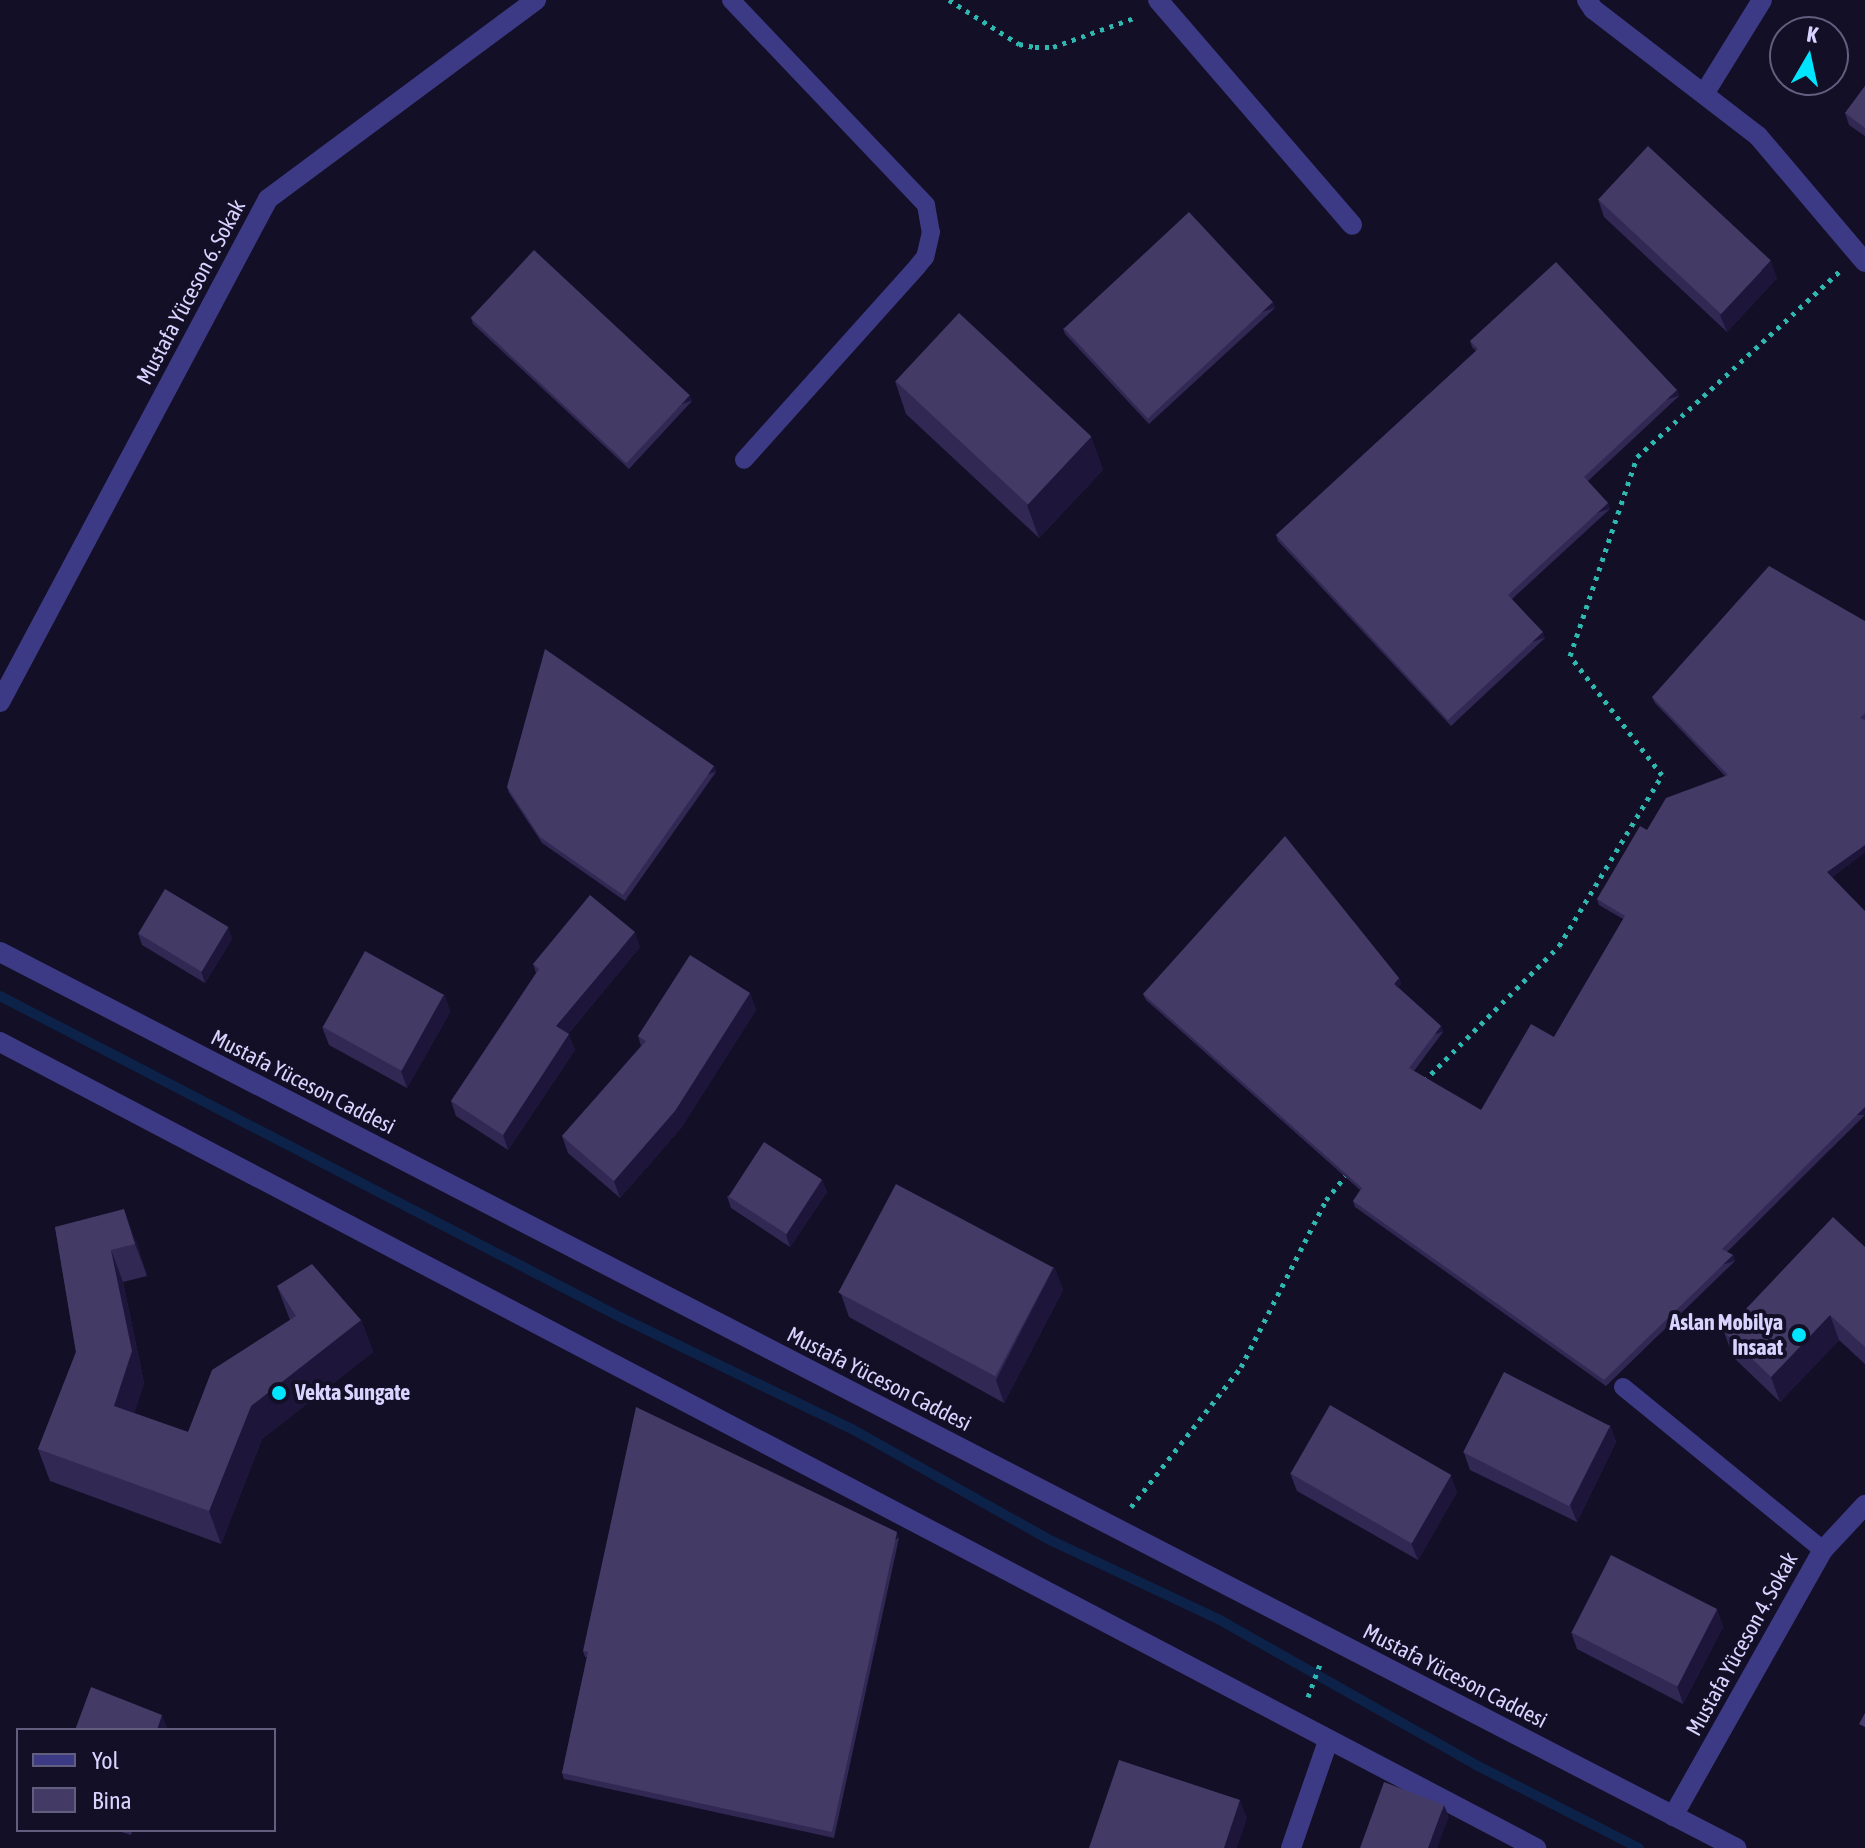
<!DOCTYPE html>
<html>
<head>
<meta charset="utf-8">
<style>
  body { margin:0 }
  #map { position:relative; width:1865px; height:1848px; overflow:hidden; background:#130f26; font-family:"Asap Condensed",sans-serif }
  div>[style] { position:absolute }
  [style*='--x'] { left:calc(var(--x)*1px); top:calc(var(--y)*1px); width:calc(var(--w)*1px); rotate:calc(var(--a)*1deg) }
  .stream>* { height:10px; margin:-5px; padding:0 5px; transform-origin:5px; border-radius:5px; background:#0c2248 }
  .path>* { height:5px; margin-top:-2.5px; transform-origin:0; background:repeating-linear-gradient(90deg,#2fb8b0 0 4px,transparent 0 10px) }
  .service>* { height:18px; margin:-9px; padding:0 9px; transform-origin:9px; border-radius:9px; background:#3d3a85 }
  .minor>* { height:20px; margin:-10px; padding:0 10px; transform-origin:10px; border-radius:10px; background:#3d3a85 }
  .tertiary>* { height:20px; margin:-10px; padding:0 10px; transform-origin:10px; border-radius:10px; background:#3d3a85 }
  .wall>* { inset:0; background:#312854 }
  .shaded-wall>* { inset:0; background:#1d163a; transform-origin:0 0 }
  .building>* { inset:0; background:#433a66; transform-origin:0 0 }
  .dots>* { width:22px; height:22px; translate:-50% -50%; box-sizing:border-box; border:4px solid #130f26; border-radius:50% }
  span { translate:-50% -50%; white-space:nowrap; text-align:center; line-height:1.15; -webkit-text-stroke:8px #130f26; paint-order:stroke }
  .street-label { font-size:22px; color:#d9d4ff }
  .poi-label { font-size:22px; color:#d9d4ff; font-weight:700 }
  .right { translate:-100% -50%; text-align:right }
  .left { translate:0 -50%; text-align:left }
  .legend { position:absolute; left:16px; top:1728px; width:260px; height:104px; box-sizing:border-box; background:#130f26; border:2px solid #625e7d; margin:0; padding:10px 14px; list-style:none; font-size:24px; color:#d9d4ff }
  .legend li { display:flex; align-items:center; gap:16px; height:40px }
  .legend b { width:40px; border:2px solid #625e7d }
  .north { position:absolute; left:1769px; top:16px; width:80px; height:80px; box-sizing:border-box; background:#130f26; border:2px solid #625e7d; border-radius:50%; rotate:9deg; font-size:22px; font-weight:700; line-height:32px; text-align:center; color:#d9d4ff }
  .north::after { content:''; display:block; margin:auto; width:28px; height:36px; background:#00e5ff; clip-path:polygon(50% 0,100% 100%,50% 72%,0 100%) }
</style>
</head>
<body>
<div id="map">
  <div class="stream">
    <i style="--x:0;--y:996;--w:698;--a:27.37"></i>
    <i style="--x:620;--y:1317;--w:258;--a:25.8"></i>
    <i style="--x:852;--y:1429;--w:227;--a:29.3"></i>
    <i style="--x:1050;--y:1540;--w:188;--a:25.2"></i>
    <i style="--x:1220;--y:1620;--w:294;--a:29.5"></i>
    <i style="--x:1476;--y:1765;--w:183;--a:27"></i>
  </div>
  <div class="path">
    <i style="--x:949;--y:0;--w:83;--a:32.2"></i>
    <i style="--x:1019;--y:44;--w:16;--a:11"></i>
    <i style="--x:1035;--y:47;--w:18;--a:0"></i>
    <i style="--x:1053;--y:47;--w:89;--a:-19.7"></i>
    <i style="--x:1424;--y:1081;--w:191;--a:-45"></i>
    <i style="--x:1559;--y:946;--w:200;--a:-58.9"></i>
    <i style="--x:1662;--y:775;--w:150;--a:-127.7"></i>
    <i style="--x:1570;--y:656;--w:210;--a:-71.4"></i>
    <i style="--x:1637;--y:457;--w:275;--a:-42.5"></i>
    <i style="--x:1131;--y:1507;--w:178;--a:-51.8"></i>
    <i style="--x:1241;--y:1367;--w:187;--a:-63"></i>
    <i style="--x:1326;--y:1200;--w:36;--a:-51"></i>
    <i style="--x:1308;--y:1697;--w:38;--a:-70"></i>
  </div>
  <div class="service">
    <i style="--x:731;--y:0;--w:283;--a:46.4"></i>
    <i style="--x:926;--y:205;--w:27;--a:80"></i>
    <i style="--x:931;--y:232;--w:26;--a:103"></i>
    <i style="--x:925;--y:257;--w:13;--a:129"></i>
    <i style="--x:917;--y:267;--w:259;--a:131.9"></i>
    <i style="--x:1623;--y:1387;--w:258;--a:39.2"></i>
  </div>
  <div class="minor">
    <i style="--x:1158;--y:0;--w:297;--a:49.2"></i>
    <i style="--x:1587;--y:0;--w:11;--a:56"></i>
    <i style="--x:1593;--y:9;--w:208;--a:37.6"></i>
    <i style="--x:1758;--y:136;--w:165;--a:49.7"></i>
    <i style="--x:1704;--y:94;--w:110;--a:-58.3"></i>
    <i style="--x:0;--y:702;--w:570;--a:-61.95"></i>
    <i style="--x:268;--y:199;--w:334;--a:-36.6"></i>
    <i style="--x:1673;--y:1816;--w:305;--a:-60.6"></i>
    <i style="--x:1823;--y:1550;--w:62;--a:-47"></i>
    <i style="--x:1291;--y:1848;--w:113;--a:-70.9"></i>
  </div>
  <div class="tertiary">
    <i style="--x:0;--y:952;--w:1954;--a:27.3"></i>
    <i style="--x:0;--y:1042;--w:1735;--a:27.69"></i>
  </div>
  <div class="wall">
    <i style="clip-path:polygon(1865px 86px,1865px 136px,1849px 125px,1845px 113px)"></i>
    <i style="clip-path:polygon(1598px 199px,1777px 278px,1727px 332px,1604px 217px)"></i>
    <i style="clip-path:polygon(1273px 302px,1275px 308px,1149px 424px,1065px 334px,1063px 328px)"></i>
    <i style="clip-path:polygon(471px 318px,692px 401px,629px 469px,473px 324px)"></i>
    <i style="clip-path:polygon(1470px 341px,1677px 390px,1679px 396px,1588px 481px,1608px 503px,1610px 509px,1512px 599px,1545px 638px,1451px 726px,1278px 541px,1276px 535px,1476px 351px,1472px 347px)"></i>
    <i style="clip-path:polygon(895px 381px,1091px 437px,1103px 470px,1039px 538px,906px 414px)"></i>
    <i style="clip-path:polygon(1865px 621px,1865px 852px,1832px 877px,1865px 1115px,1727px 1252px,1733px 1255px,1735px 1261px,1606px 1386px,1355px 1207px,1353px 1201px,1360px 1190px,1146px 1000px,1143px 994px,1399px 978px,1401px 984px,1398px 987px,1441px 1026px,1443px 1032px,1414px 1071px,1481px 1110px,1554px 1037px,1623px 919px,1599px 905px,1597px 899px,1647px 830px,1725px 776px,1655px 703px,1652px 697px)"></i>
    <i style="clip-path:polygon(714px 766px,716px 772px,625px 901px,542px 843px,509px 793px,507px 787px)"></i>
    <i style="clip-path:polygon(228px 927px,232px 939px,205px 983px,142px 945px,138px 933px)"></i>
    <i style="clip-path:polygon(640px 947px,568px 1034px,575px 1050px,508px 1150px,456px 1116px,451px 1101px,536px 973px,533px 964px)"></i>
    <i style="clip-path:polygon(750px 993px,756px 1010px,681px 1128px,620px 1198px,568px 1153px,562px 1136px,641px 1046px,638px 1036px)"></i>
    <i style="clip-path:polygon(444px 994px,450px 1012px,407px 1088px,329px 1045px,322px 1027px)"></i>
    <i style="clip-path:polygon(822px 1180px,827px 1192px,790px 1247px,731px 1208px,727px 1196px)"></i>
    <i style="clip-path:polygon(55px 1227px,136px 1241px,147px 1276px,123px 1282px,144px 1383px,134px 1413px,188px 1432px,290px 1320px,277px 1286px,361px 1320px,373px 1352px,262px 1439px,221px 1544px,50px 1481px,38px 1449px,76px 1352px)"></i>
    <i style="clip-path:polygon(1865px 1247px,1865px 1364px,1839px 1340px,1780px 1402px,1733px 1357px,1724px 1332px)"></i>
    <i style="clip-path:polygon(1054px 1267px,1063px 1290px,1004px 1403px,849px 1317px,841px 1294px)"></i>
    <i style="clip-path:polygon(1610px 1425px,1616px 1442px,1577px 1522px,1470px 1470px,1464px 1453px)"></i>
    <i style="clip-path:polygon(1290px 1473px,1457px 1492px,1418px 1560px,1297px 1491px)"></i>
    <i style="clip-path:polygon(899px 1538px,834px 1838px,564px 1779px,562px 1773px,587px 1657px,585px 1657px,583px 1651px)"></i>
    <i style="clip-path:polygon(1717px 1610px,1723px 1627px,1683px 1704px,1577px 1649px,1571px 1632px)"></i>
    <i style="clip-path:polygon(115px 1830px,133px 1830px,131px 1835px)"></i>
  </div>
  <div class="shaded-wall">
    <i style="clip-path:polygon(1771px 261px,1777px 278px,1727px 332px,1720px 315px)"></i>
    <i style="left:1273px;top:302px;width:6px;height:171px;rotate:72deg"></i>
    <i style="left:1677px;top:390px;width:6px;height:127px;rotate:72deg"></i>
    <i style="left:690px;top:395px;width:6px;height:93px;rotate:72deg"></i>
    <i style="clip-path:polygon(1091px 437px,1103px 470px,1039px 538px,1027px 505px)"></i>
    <i style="left:1608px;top:503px;width:6px;height:136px;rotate:72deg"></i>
    <i style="left:1543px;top:632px;width:6px;height:129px;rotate:72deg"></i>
    <i style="left:714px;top:766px;width:6px;height:158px;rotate:72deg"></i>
    <i style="clip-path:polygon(1865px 845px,1865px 852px,1830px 878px,1827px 872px)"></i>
    <i style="clip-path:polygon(228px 927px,232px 939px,205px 983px,201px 971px)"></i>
    <i style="clip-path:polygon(635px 932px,640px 947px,562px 1041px,556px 1026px)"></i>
    <i style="clip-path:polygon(1399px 978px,1401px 984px,1396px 990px,1394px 984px)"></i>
    <i style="clip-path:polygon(750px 993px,756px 1010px,681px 1128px,620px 1198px,614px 1181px)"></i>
    <i style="clip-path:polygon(444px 994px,450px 1012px,407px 1088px,401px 1071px)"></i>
    <i style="left:1441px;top:1026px;width:6px;height:53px;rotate:72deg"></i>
    <i style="clip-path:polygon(569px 1034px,575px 1050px,508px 1150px,503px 1135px)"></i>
    <i style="left:1865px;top:1107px;width:8px;height:202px;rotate:90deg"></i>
    <i style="clip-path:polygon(822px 1180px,827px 1192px,790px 1247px,786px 1235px)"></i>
    <i style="clip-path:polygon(124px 1209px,136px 1241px,147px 1276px,135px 1244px)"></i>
    <i style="clip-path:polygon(111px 1250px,123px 1282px,144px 1383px,126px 1439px,114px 1406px)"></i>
    <i style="left:1733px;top:1255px;width:6px;height:180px;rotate:72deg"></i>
    <i style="clip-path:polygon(1054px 1267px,1063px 1290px,1004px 1403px,996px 1380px)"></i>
    <i style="clip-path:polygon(1830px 1315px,1839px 1340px,1780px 1402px,1771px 1377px)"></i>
    <i style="clip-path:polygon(361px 1320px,373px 1352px,262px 1439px,221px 1544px,209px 1511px,251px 1406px)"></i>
    <i style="clip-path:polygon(1610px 1425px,1616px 1442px,1577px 1522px,1570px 1505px)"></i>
    <i style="clip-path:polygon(1451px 1475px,1457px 1492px,1418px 1560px,1411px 1543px)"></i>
    <i style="left:897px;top:1532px;width:6px;height:307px;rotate:72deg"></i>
    <i style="clip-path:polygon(1717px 1610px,1723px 1627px,1683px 1704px,1677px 1686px)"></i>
    <i style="clip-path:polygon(162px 1715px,168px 1730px,157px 1730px)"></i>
    <i style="clip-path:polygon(1240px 1800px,1247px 1818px,1237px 1848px,1224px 1848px)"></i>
    <i style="clip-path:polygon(1444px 1805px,1449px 1817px,1437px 1848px,1428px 1848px)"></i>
  </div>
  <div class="building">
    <i style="clip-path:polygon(1865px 86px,1865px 128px,1845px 113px)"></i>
    <i style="left:1648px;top:146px;width:168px;height:73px;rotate:43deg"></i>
    <i style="left:1189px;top:212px;width:123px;height:171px;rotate:47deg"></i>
    <i style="left:534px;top:250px;width:213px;height:93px;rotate:43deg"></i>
    <i style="clip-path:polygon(1556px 262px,1677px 390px,1584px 477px,1608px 503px,1508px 595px,1543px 632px,1448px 720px,1276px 535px,1478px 349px,1470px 341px)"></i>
    <i style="left:959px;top:313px;width:181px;height:93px;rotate:43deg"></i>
    <i style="clip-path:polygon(1769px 566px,1865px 621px,1865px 713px,1860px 718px,1865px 720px,1865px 845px,1827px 872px,1865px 911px,1865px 1107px,1722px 1249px,1733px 1255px,1604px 1380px,1353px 1201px,1362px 1188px,1143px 994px,1285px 836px,1399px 978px,1394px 984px,1441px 1026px,1409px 1068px,1481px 1110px,1531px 1024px,1554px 1037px,1625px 916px,1597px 899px,1640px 826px,1647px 830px,1666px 798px,1728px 775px,1652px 697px)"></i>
    <i style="clip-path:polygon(545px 649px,714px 766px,623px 895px,540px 837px,507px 787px)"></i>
    <i style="left:165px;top:889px;width:74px;height:52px;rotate:31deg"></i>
    <i style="clip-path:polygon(590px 895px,635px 932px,556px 1026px,569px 1034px,503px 1135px,451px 1101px,539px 969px,533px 964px)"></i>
    <i style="left:365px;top:951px;width:90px;height:87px;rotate:29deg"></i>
    <i style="clip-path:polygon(690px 955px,750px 993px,675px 1111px,614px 1181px,562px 1136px,646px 1041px,638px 1036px)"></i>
    <i style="left:764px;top:1142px;width:69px;height:65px;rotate:33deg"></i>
    <i style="left:896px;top:1184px;width:178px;height:123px;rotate:28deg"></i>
    <i style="clip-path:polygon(124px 1209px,135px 1244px,111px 1250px,132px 1351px,114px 1406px,188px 1432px,212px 1370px,296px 1316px,277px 1286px,312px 1264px,361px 1320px,251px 1406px,209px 1511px,38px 1449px,76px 1352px,55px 1227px)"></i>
    <i style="clip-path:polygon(1833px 1217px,1865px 1247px,1865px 1347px,1830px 1315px,1771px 1377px,1724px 1332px)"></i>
    <i style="left:1504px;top:1372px;width:119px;height:90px;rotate:27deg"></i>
    <i style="left:1330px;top:1405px;width:140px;height:79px;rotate:30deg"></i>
    <i style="clip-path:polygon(636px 1407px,897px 1532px,832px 1832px,562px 1773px,588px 1652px,583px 1651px)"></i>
    <i style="left:1611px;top:1555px;width:119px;height:87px;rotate:27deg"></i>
    <i style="clip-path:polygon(91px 1687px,162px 1715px,157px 1730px,75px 1730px)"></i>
    <i style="clip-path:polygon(1865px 1713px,1865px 1727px,1859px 1724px)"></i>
    <i style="clip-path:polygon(1119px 1760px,1240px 1800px,1224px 1848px,1089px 1848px)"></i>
    <i style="clip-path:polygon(1384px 1782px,1444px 1805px,1428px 1848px,1360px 1848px)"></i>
  </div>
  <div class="dots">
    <i style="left:1799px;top:1335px;background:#00e5ff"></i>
    <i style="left:279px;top:1393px;background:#00e5ff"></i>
  </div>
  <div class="street-label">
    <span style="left:191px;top:292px;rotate:-62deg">Mustafa Yüceson 6. Sokak</span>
    <span style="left:303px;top:1082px;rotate:27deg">Mustafa Yüceson Caddesi</span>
    <span style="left:879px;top:1379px;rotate:27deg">Mustafa Yüceson Caddesi</span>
    <span style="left:1742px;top:1644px;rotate:-61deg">Mustafa Yüceson 4. Sokak</span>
    <span style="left:1455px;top:1676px;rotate:27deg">Mustafa Yüceson Caddesi</span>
  </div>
  <div class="poi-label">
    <span class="right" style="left:1783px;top:1335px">Aslan Mobilya<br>Insaat</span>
    <span class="left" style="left:295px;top:1393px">Vekta Sungate</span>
  </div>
  <ul class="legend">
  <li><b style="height:10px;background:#3d3a85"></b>Yol</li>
  <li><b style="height:22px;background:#433a66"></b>Bina</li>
  </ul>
  <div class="north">K</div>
</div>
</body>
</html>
